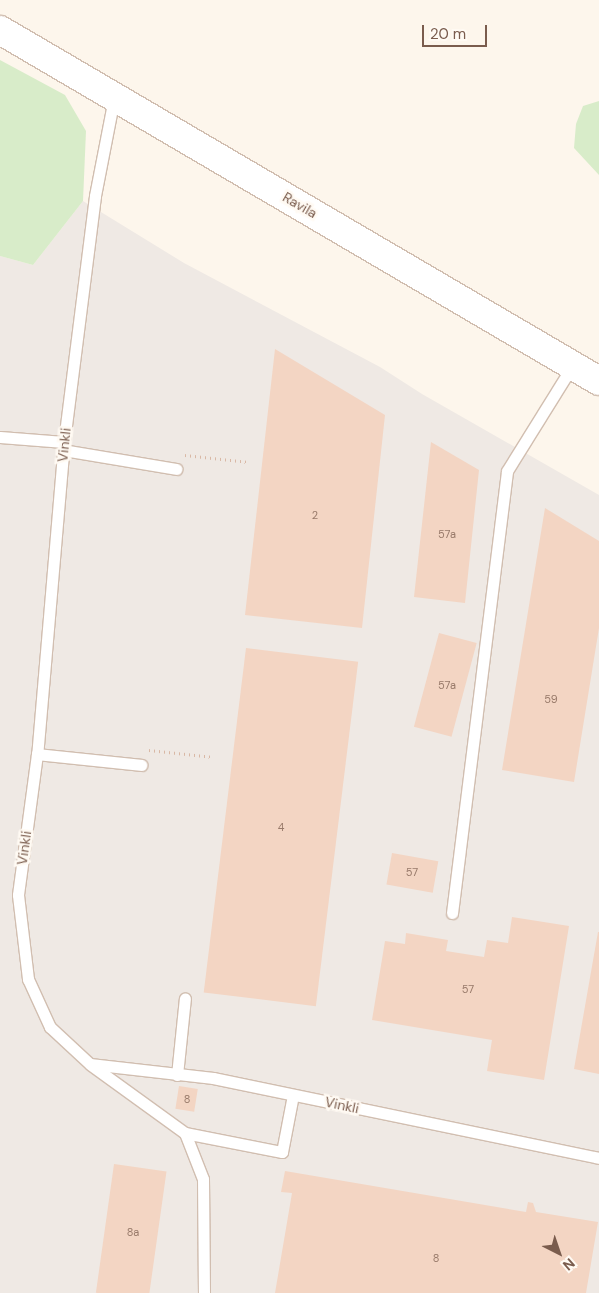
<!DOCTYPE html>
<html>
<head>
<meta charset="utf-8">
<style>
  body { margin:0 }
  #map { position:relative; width:599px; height:1293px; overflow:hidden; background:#fdf6ec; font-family:"DM Sans",sans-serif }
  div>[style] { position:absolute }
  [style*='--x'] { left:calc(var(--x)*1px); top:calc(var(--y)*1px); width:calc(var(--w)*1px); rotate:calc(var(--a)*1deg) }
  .industrial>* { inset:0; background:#efe9e4 }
  .green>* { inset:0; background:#d8ecc9 }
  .building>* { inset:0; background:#f3d5c3; transform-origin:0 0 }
  .path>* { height:3px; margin-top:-1.5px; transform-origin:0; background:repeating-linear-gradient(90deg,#d9b8a5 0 1px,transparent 0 5px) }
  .roads { filter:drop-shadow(1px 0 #d1beb0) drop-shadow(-1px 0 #d1beb0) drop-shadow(0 1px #d1beb0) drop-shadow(0 -1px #d1beb0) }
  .lane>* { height:11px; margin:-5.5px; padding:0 5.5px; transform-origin:5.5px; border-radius:5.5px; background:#fff }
  .secondary>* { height:28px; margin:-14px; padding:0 14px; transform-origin:14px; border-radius:14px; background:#fff }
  span { translate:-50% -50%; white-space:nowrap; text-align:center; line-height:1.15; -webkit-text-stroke:5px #fffaf3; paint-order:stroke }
  .number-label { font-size:11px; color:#987a6a }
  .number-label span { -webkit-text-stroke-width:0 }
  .street-label { font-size:14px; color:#7a5c4d }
  .north { position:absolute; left:534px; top:1228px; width:50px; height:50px; -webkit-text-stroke:4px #fffaf3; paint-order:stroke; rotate:139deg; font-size:14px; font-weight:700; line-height:20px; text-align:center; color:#7a5c4d }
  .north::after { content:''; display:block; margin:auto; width:18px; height:22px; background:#7a5c4d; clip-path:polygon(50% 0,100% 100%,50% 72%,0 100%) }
  .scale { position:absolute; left:422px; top:25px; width:65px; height:22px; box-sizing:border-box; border:2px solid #7a5c4d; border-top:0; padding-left:6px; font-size:15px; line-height:18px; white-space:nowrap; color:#7a5c4d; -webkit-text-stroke:4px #fffaf3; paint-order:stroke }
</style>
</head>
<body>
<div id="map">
  <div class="industrial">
    <i style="clip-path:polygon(83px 201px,184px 263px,380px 367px,422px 394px,599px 495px,599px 1293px,0 1293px,0 256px,33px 265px)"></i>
  </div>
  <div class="green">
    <i style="clip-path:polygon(0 60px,65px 95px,86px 131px,83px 201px,33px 265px,0 256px)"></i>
    <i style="clip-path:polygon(599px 101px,599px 175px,574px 148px,576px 124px,583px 106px)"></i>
  </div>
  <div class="building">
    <i style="clip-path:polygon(275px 349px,385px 415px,362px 628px,245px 615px)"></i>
    <i style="clip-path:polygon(431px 442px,479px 470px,465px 603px,414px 597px)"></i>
    <i style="clip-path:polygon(545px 508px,599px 541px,599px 628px,574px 782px,502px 770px)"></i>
    <i style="left:439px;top:633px;width:39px;height:97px;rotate:15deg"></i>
    <i style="left:246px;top:648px;width:113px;height:347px;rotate:7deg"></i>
    <i style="left:392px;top:853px;width:47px;height:32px;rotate:10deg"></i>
    <i style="clip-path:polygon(512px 917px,569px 926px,544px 1080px,487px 1071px,492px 1040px,372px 1020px,385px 941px,405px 944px,406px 933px,448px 940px,446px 951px,484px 957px,487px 940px,508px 943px)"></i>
    <i style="clip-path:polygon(598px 932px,599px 932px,599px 1074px,574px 1069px)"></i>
    <i style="left:179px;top:1086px;width:19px;height:23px;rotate:9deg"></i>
    <i style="left:114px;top:1164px;width:53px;height:130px;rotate:8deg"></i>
    <i style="clip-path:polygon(285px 1171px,526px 1212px,528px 1202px,533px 1203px,536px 1212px,598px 1222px,586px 1293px,275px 1293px,292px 1193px,281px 1192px)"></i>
  </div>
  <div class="path">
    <i style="--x:185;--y:455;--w:64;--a:6.2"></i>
    <i style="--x:149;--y:750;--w:65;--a:6.1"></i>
  </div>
  <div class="roads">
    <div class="lane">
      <i style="--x:114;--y:98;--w:100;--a:101"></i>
      <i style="--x:95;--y:196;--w:248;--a:97.2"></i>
      <i style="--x:64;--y:442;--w:313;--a:94.9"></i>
      <i style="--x:37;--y:754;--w:142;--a:97.7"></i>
      <i style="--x:18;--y:895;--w:85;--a:83.2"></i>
      <i style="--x:28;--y:979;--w:53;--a:65.4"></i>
      <i style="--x:50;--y:1027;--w:54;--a:42.8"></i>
      <i style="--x:90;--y:1064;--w:124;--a:6.5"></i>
      <i style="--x:213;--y:1078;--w:394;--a:11.7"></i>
      <i style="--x:0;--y:437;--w:64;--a:4.5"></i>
      <i style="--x:63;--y:450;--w:115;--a:9.5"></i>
      <i style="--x:37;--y:754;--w:105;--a:6"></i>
      <i style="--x:452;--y:913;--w:445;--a:-82.9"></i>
      <i style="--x:507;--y:471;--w:125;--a:-58.1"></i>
      <i style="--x:91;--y:1065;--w:116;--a:35.9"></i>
      <i style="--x:185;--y:1133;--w:99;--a:11.1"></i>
      <i style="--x:282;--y:1152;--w:58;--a:-79.1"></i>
      <i style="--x:177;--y:1075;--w:77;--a:-84.1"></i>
      <i style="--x:185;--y:1133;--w:49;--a:68.6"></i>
      <i style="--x:203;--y:1179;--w:114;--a:89.5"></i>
    </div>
    <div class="secondary">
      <i style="--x:0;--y:30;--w:694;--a:30.37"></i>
    </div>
  </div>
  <div class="number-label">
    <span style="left:315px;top:515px">2</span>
    <span style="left:447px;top:534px">57a</span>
    <span style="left:447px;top:685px">57a</span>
    <span style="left:551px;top:699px">59</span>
    <span style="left:281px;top:827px">4</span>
    <span style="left:412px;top:872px">57</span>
    <span style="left:468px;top:989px">57</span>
    <span style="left:187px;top:1099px">8</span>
    <span style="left:133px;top:1232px">8a</span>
    <span style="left:436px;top:1258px">8</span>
  </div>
  <div class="street-label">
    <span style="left:300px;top:205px;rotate:30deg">Ravila</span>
    <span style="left:64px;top:445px;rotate:-84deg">Vinkli</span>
    <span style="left:24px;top:848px;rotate:-82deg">Vinkli</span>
    <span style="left:342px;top:1105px;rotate:12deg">Vinkli</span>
  </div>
  <div class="north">N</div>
  <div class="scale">20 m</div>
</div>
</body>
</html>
